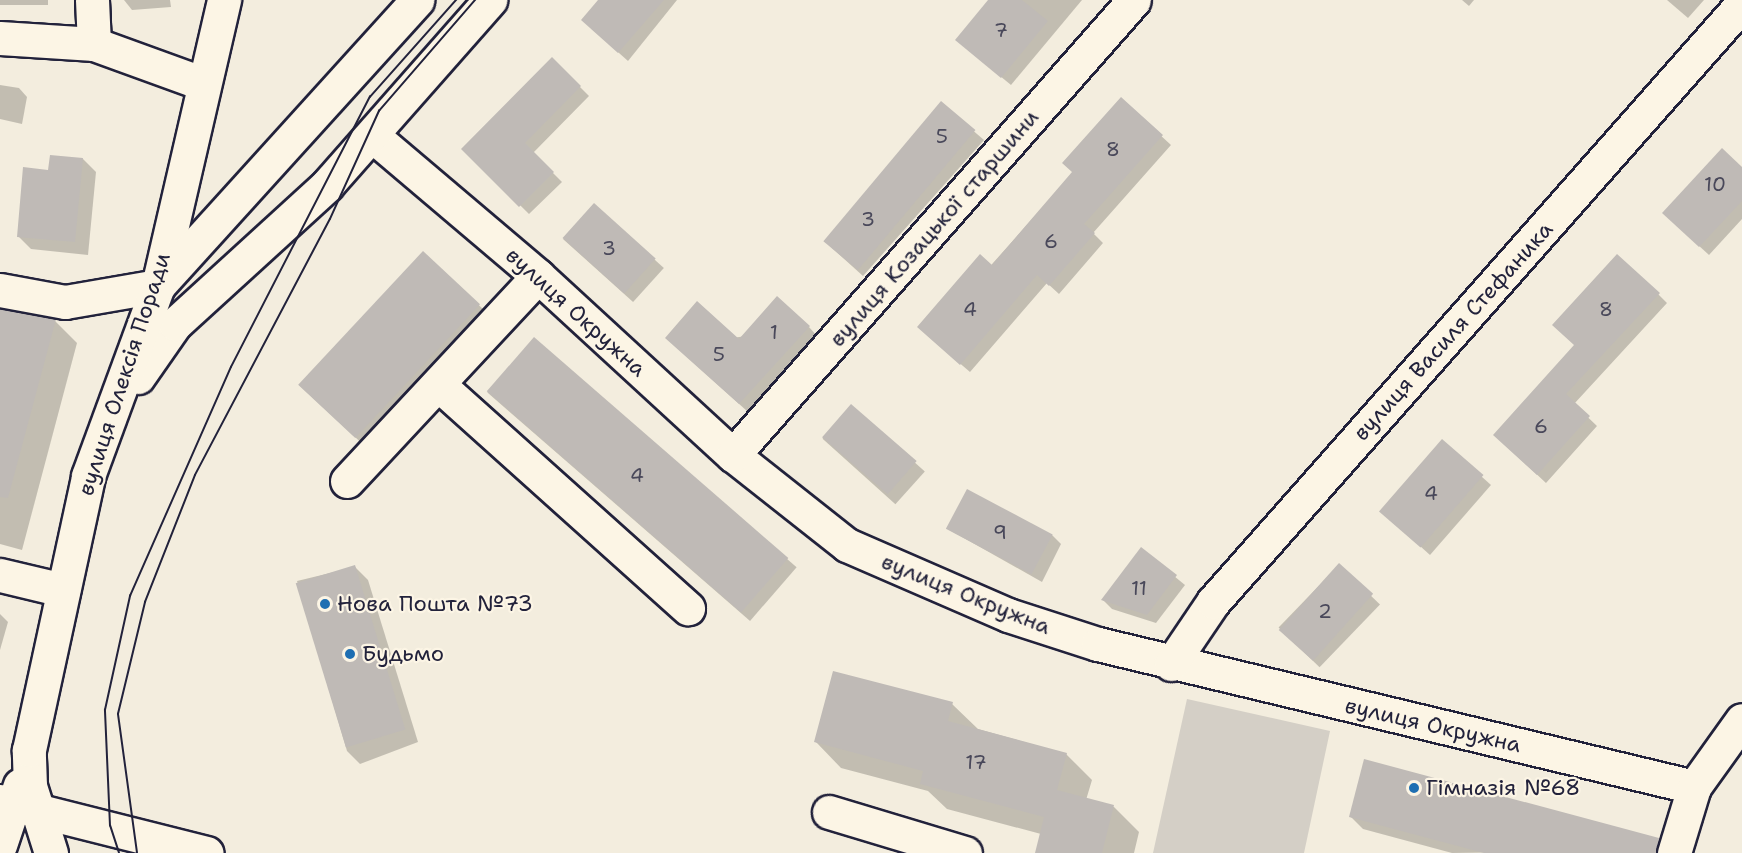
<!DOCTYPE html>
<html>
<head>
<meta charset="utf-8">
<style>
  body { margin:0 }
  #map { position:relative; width:1742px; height:853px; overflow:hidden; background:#f3edde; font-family:"Shantell Sans",sans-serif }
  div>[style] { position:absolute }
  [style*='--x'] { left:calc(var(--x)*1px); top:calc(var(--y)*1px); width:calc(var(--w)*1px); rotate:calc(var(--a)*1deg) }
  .green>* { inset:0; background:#d4cfc6 }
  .shadow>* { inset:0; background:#0003; transform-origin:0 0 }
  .building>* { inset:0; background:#bfbab6; transform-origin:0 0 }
  .roads { filter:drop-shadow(2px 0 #22223b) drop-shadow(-2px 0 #22223b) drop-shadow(0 2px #22223b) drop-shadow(0 -2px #22223b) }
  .minor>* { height:33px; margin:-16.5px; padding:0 16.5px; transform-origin:16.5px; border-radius:16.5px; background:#fcf5e5 }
  .major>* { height:33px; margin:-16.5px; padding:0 16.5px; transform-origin:16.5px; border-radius:16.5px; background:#fcf5e5 }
  .tram>* { height:1.5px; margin:-0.75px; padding:0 0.75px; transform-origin:0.75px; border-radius:0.75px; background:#22223b }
  .dots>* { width:16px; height:16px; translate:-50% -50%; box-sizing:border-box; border:3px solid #fcf5e5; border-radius:50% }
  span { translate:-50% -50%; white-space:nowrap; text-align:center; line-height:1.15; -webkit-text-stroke:4.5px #fcf5e5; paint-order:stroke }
  .number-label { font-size:20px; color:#49485a }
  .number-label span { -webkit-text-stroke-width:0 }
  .street-label { font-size:22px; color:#22223b }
  .poi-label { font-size:22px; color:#22223b }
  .left { translate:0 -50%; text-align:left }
</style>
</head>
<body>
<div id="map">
  <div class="green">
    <i style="clip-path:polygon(1187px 699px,1330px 731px,1304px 853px,1153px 853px)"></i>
  </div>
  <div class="shadow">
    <i style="left:0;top:0;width:48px;height:5px"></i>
    <i style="clip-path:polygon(124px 0,170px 0,171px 7px,132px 10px)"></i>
    <i style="clip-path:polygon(600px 0,677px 0,628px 61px,592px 29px)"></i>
    <i style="clip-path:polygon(990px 0,1082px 0,1011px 85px,966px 48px)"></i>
    <i style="clip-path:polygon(1462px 0,1474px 0,1469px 6px)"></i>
    <i style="clip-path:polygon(1667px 0,1704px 0,1688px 18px)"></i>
    <i style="clip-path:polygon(552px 59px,589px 96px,533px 153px,562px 182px,529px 214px,463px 149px)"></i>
    <i style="clip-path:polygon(0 85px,19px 88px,27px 97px,22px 124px,0 119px)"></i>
    <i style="clip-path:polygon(1121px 99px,1171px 145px,1093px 233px,1103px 243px,1059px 294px,1047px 283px,970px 372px,928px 336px,1074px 172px)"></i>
    <i style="clip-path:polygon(941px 103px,984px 140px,863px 276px,832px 248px)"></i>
    <i style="clip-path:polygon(83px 159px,96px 172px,88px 255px,31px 249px,18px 236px,50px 171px)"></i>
    <i style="clip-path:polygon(1742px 169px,1742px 219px,1709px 255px,1673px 222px)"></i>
    <i style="left:594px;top:205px;width:94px;height:46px;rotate:42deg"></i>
    <i style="left:423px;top:253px;width:89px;height:181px;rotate:43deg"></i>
    <i style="clip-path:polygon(1658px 294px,1667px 303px,1574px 404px,1597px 426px,1546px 483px,1504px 444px,1575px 345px)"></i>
    <i style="clip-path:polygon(0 311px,55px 321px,77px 343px,22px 550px,0 544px)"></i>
    <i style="clip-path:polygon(809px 327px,817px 336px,748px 412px,675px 346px)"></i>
    <i style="left:534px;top:339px;width:348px;height:71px;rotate:41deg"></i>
    <i style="left:852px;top:406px;width:98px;height:44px;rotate:42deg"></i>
    <i style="clip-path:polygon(1442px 441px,1491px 485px,1430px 555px,1390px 519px)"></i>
    <i style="clip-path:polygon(948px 529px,1052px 535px,1061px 544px,1042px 582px)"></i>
    <i style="clip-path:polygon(1141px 549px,1185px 585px,1156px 623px,1112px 609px,1103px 600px)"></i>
    <i style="left:1339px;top:565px;width:57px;height:87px;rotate:44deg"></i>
    <i style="clip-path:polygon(355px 567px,368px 580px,418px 742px,360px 764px,347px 751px,297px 581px)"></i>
    <i style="clip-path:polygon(0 614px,8px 622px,0 650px)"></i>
    <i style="clip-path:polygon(952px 704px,978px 729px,1066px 754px,1092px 780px,1086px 800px,1114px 807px,1139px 832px,1134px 853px,1036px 853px,1041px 834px,947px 809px,928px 791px,841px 768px,816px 742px)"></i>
    <i style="clip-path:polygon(1350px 816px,1649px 837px,1662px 850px,1452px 853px,1363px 829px)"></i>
  </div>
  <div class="building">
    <i style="clip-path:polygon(598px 0,664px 0,618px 53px,581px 20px)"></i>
    <i style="clip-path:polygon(988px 0,1022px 0,1048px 21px,1001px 78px,955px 40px)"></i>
    <i style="clip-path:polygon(552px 57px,581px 86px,525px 143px,554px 172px,519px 207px,461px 149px)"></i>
    <i style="clip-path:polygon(1121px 97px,1163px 135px,1084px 224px,1095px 233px,1049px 286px,1037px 275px,960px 365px,917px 327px,980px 254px,992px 265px,1072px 172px,1062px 163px)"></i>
    <i style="left:941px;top:101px;width:45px;height:183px;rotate:40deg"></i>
    <i style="clip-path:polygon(1722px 148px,1742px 167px,1742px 201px,1699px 247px,1662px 213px)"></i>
    <i style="clip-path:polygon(50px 155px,83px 158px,75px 242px,17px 237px,23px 167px,48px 170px)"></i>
    <i style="left:594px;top:203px;width:83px;height:47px;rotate:42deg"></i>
    <i style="left:423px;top:251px;width:78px;height:183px;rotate:43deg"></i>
    <i style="clip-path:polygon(1617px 254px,1660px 293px,1566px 394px,1590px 416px,1537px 475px,1493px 435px,1574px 345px,1552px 325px)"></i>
    <i style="clip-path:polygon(777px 296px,810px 326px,739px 404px,665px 338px,697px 301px,739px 339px)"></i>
    <i style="clip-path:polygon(0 309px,56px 319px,8px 498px,0 497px)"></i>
    <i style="left:534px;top:337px;width:337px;height:72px;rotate:41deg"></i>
    <i style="left:851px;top:404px;width:87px;height:44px;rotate:41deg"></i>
    <i style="left:1442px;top:439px;width:55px;height:96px;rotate:41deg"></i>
    <i style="left:967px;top:489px;width:97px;height:45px;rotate:28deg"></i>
    <i style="clip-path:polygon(1141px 547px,1177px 575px,1147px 615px,1101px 600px)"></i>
    <i style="left:1339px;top:563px;width:46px;height:90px;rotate:42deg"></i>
    <i style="left:355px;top:565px;width:172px;height:62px;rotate:73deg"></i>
    <i style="clip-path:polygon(833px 671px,953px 702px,948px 721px,1067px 753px,1057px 790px,1114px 805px,1102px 853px,1035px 853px,1044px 817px,920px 784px,923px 771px,814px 742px)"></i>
    <i style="clip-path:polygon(1364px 759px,1659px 838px,1656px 853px,1484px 853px,1349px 817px)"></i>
  </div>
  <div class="roads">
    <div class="minor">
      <i style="--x:92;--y:0;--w:44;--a:87.4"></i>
      <i style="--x:0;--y:38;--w:94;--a:3.7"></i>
      <i style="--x:94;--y:44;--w:115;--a:19.9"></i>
      <i style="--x:373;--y:136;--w:216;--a:40.3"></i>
      <i style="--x:538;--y:276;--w:265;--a:42.6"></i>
      <i style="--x:733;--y:455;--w:145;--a:38.3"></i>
      <i style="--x:847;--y:545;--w:176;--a:23.5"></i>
      <i style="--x:1008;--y:615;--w:95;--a:17.9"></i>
      <i style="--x:1098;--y:644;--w:613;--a:13.49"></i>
      <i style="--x:0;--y:290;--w:66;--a:10.5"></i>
      <i style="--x:65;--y:302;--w:94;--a:-9.8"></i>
      <i style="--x:158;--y:286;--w:294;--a:-77"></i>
      <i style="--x:438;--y:384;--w:336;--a:41.9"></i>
      <i style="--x:733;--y:455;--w:606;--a:-48.61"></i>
      <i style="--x:347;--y:481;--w:280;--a:-47"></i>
      <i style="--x:0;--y:575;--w:65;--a:13.4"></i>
      <i style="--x:1171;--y:664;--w:75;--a:-55.9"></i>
      <i style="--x:1213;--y:602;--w:798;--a:-48.5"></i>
      <i style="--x:0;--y:801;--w:213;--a:14.1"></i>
      <i style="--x:829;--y:812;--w:142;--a:16.8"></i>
      <i style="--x:0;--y:845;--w:63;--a:-71.6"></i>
      <i style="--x:1674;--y:853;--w:69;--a:-73.1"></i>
      <i style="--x:1694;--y:787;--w:82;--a:-54.4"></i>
    </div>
    <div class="major">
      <i style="--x:138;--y:377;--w:65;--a:-55.1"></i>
      <i style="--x:175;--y:324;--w:206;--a:-42.4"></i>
      <i style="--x:327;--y:185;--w:247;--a:-48.6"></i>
      <i style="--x:51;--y:853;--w:70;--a:-107.4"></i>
      <i style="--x:30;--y:786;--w:36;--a:-92"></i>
      <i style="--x:29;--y:750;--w:280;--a:-77.8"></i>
      <i style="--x:88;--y:476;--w:202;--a:-69.8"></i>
      <i style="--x:158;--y:286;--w:386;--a:-47.8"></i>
    </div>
  </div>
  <div class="tram">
    <i style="--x:119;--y:853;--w:28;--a:-108"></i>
    <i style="--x:110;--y:826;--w:116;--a:-92.5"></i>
    <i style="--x:105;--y:710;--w:117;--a:-77.6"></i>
    <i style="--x:130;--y:596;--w:250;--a:-66.2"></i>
    <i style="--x:231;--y:367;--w:304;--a:-62.8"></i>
    <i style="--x:370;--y:97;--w:130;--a:-48.4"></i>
    <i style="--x:137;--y:853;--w:140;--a:-97.8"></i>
    <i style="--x:118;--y:714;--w:115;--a:-76.4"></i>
    <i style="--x:145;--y:602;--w:136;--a:-68.5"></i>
    <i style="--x:195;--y:475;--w:289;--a:-62.2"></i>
    <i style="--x:330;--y:219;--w:119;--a:-65.6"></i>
    <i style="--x:379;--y:111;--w:147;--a:-49.1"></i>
  </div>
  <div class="dots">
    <i style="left:325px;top:604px;background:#1f6fb2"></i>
    <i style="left:350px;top:654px;background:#1f6fb2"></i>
    <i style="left:1414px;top:788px;background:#1f6fb2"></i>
  </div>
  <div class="number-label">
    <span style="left:1001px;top:30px">7</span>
    <span style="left:942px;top:136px">5</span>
    <span style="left:1113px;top:149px">8</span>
    <span style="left:1715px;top:184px">10</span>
    <span style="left:868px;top:219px">3</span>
    <span style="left:1051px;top:241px">6</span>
    <span style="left:609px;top:248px">3</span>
    <span style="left:970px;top:309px">4</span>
    <span style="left:1606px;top:309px">8</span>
    <span style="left:774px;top:332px">1</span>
    <span style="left:719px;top:354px">5</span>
    <span style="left:1541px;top:426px">6</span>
    <span style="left:637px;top:475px">4</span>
    <span style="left:1431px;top:493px">4</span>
    <span style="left:1000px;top:532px">9</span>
    <span style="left:1139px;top:588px">11</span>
    <span style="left:1325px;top:611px">2</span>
    <span style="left:976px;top:762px">17</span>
  </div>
  <div class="street-label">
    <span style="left:934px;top:228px;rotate:-49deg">вулиця Козацької старшини</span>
    <span style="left:576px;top:312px;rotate:42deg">вулиця Окружна</span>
    <span style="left:1453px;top:331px;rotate:-48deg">вулиця Василя Стефаника</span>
    <span style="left:124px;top:374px;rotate:-72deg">вулиця Олексія Поради</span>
    <span style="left:966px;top:594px;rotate:22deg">вулиця Окружна</span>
    <span style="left:1433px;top:725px;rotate:13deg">вулиця Окружна</span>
  </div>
  <div class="poi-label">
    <span class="left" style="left:337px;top:604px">Нова Пошта №73</span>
    <span class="left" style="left:362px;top:654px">Будьмо</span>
    <span class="left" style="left:1426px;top:788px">Гімназія №68</span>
  </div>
</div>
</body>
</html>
